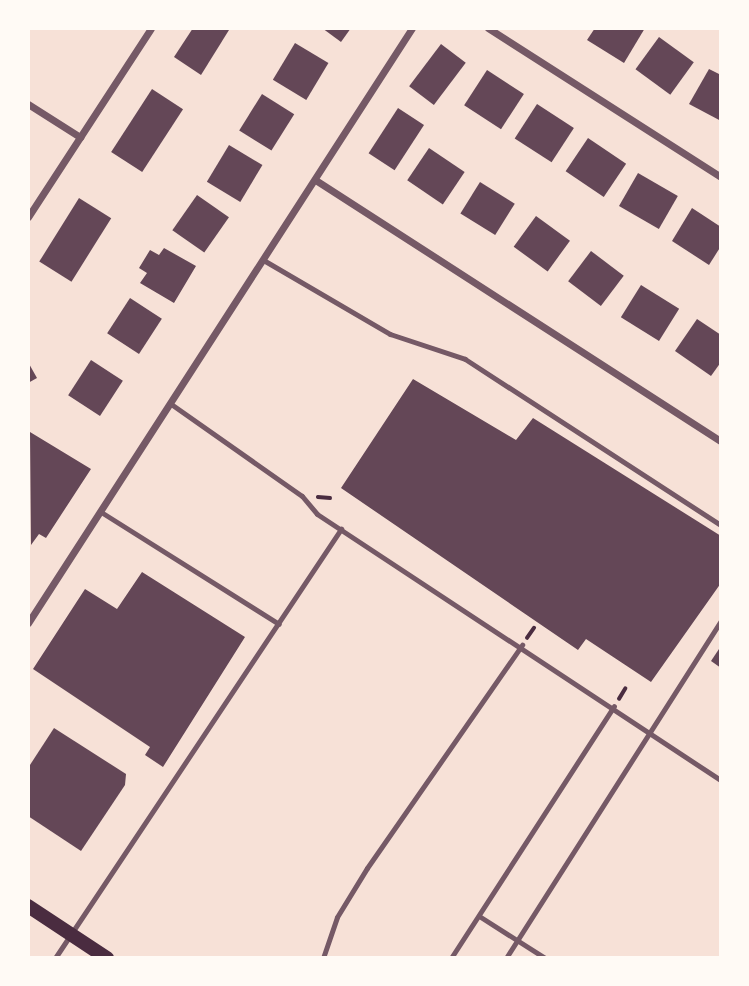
<!DOCTYPE html>
<html>
<head>
<meta charset="utf-8">
<style>
  body { margin:0 }
  #map { position:relative; width:749px; height:986px; overflow:hidden; background:#f7e1d7; font-family:"Playfair Display",serif }
  div>[style] { position:absolute }
  [style*='--x'] { left:calc(var(--x)*1px); top:calc(var(--y)*1px); width:calc(var(--w)*1px); rotate:calc(var(--a)*1deg) }
  .building>* { inset:0; background:#644757; transform-origin:0 0 }
  .path>* { height:3.5px; margin:-1.75px; padding:0 1.75px; transform-origin:1.75px; border-radius:1.75px; background:#4a2c40 }
  .service>* { height:5px; margin:-2.5px; padding:0 2.5px; transform-origin:2.5px; border-radius:2.5px; background:#755966 }
  .minor>* { height:7px; margin:-3.5px; padding:0 3.5px; transform-origin:3.5px; border-radius:3.5px; background:#755966 }
  .secondary>* { height:14px; margin:-7px; padding:0 7px; transform-origin:7px; border-radius:7px; background:#4a2c40 }
  span { translate:-50% -50%; white-space:nowrap; text-align:center; line-height:1.15; -webkit-text-stroke:7px #fffaf5; paint-order:stroke }
  .frame { position:absolute; inset:0; border:30px solid #fffaf5; pointer-events:none }
</style>
</head>
<body>
<div id="map">
  <div class="building">
    <i style="clip-path:polygon(193px 28px,229px 30px,201px 75px,174px 57px)"></i>
    <i style="clip-path:polygon(322px 28px,351px 28px,341px 42px)"></i>
    <i style="clip-path:polygon(595px 28px,645px 28px,624px 63px,587px 40px)"></i>
    <i style="left:659px;top:37px;width:43px;height:40px;rotate:36deg"></i>
    <i style="left:295px;top:43px;width:39px;height:43px;rotate:31deg"></i>
    <i style="left:441px;top:44px;width:31px;height:53px;rotate:37deg"></i>
    <i style="clip-path:polygon(709px 69px,721px 75px,721px 121px,689px 104px)"></i>
    <i style="left:487px;top:70px;width:44px;height:42px;rotate:33deg"></i>
    <i style="left:152px;top:89px;width:37px;height:75px;rotate:33deg"></i>
    <i style="left:262px;top:94px;width:38px;height:43px;rotate:32deg"></i>
    <i style="left:537px;top:104px;width:44px;height:41px;rotate:33deg"></i>
    <i style="left:398px;top:108px;width:31px;height:54px;rotate:33deg"></i>
    <i style="left:588px;top:138px;width:46px;height:40px;rotate:34deg"></i>
    <i style="left:229px;top:145px;width:39px;height:43px;rotate:31deg"></i>
    <i style="left:429px;top:148px;width:43px;height:39px;rotate:34deg"></i>
    <i style="left:638px;top:173px;width:46px;height:38px;rotate:30deg"></i>
    <i style="left:480px;top:182px;width:41px;height:37px;rotate:32deg"></i>
    <i style="left:197px;top:195px;width:39px;height:43px;rotate:35deg"></i>
    <i style="left:79px;top:198px;width:38px;height:75px;rotate:32deg"></i>
    <i style="clip-path:polygon(692px 208px,721px 227px,721px 246px,709px 265px,672px 241px)"></i>
    <i style="left:536px;top:216px;width:42px;height:38px;rotate:36deg"></i>
    <i style="clip-path:polygon(164px 248px,196px 266px,174px 303px,140px 283px,147px 273px,139px 268px,150px 250px,159px 255px)"></i>
    <i style="left:591px;top:251px;width:41px;height:38px;rotate:37deg"></i>
    <i style="left:641px;top:285px;width:45px;height:38px;rotate:32deg"></i>
    <i style="left:130px;top:298px;width:38px;height:42px;rotate:33deg"></i>
    <i style="clip-path:polygon(697px 319px,721px 335px,721px 362px,711px 376px,675px 351px)"></i>
    <i style="left:91px;top:360px;width:38px;height:42px;rotate:33deg"></i>
    <i style="clip-path:polygon(28px 362px,37px 378px,28px 383px)"></i>
    <i style="clip-path:polygon(413px 379px,516px 440px,533px 418px,721px 536px,721px 583px,651px 682px,586px 639px,578px 650px,341px 488px)"></i>
    <i style="clip-path:polygon(30px 432px,91px 469px,46px 538px,39px 534px,31px 545px)"></i>
    <i style="clip-path:polygon(142px 572px,245px 637px,163px 767px,145px 755px,150px 747px,33px 669px,85px 589px,117px 609px)"></i>
    <i style="clip-path:polygon(721px 646px,721px 668px,711px 661px)"></i>
    <i style="clip-path:polygon(54px 728px,126px 774px,125px 785px,81px 851px,28px 816px,28px 768px)"></i>
  </div>
  <div class="path">
    <i style="--x:318;--y:497;--w:12;--a:5"></i>
    <i style="--x:527;--y:638;--w:12;--a:-55"></i>
    <i style="--x:619;--y:699;--w:12;--a:-59"></i>
  </div>
  <div class="service">
    <i style="--x:265;--y:261;--w:145;--a:30.3"></i>
    <i style="--x:390;--y:334;--w:79;--a:18.4"></i>
    <i style="--x:465;--y:359;--w:305;--a:33"></i>
    <i style="--x:171;--y:404;--w:160;--a:35.1"></i>
    <i style="--x:302;--y:496;--w:23;--a:50"></i>
    <i style="--x:317;--y:514;--w:484;--a:33.4"></i>
    <i style="--x:101;--y:512;--w:210;--a:32.2"></i>
    <i style="--x:479;--y:916;--w:78;--a:32.5"></i>
    <i style="--x:55;--y:958;--w:516;--a:-56.31"></i>
    <i style="--x:323;--y:958;--w:43;--a:-71.1"></i>
    <i style="--x:337;--y:917;--w:57;--a:-58.5"></i>
    <i style="--x:367;--y:868;--w:272;--a:-55.2"></i>
    <i style="--x:451;--y:958;--w:300;--a:-57.1"></i>
    <i style="--x:506;--y:958;--w:401;--a:-57.5"></i>
  </div>
  <div class="minor">
    <i style="--x:488;--y:28;--w:277;--a:32.6"></i>
    <i style="--x:28;--y:104;--w:62;--a:32.4"></i>
    <i style="--x:317;--y:181;--w:480;--a:32.8"></i>
    <i style="--x:28;--y:217;--w:225;--a:-56.9"></i>
    <i style="--x:28;--y:623;--w:708;--a:-57.16"></i>
  </div>
  <div class="secondary">
    <i style="--x:28;--y:906;--w:95;--a:33.4"></i>
  </div>
  <div class="frame"></div>
</div>
</body>
</html>
